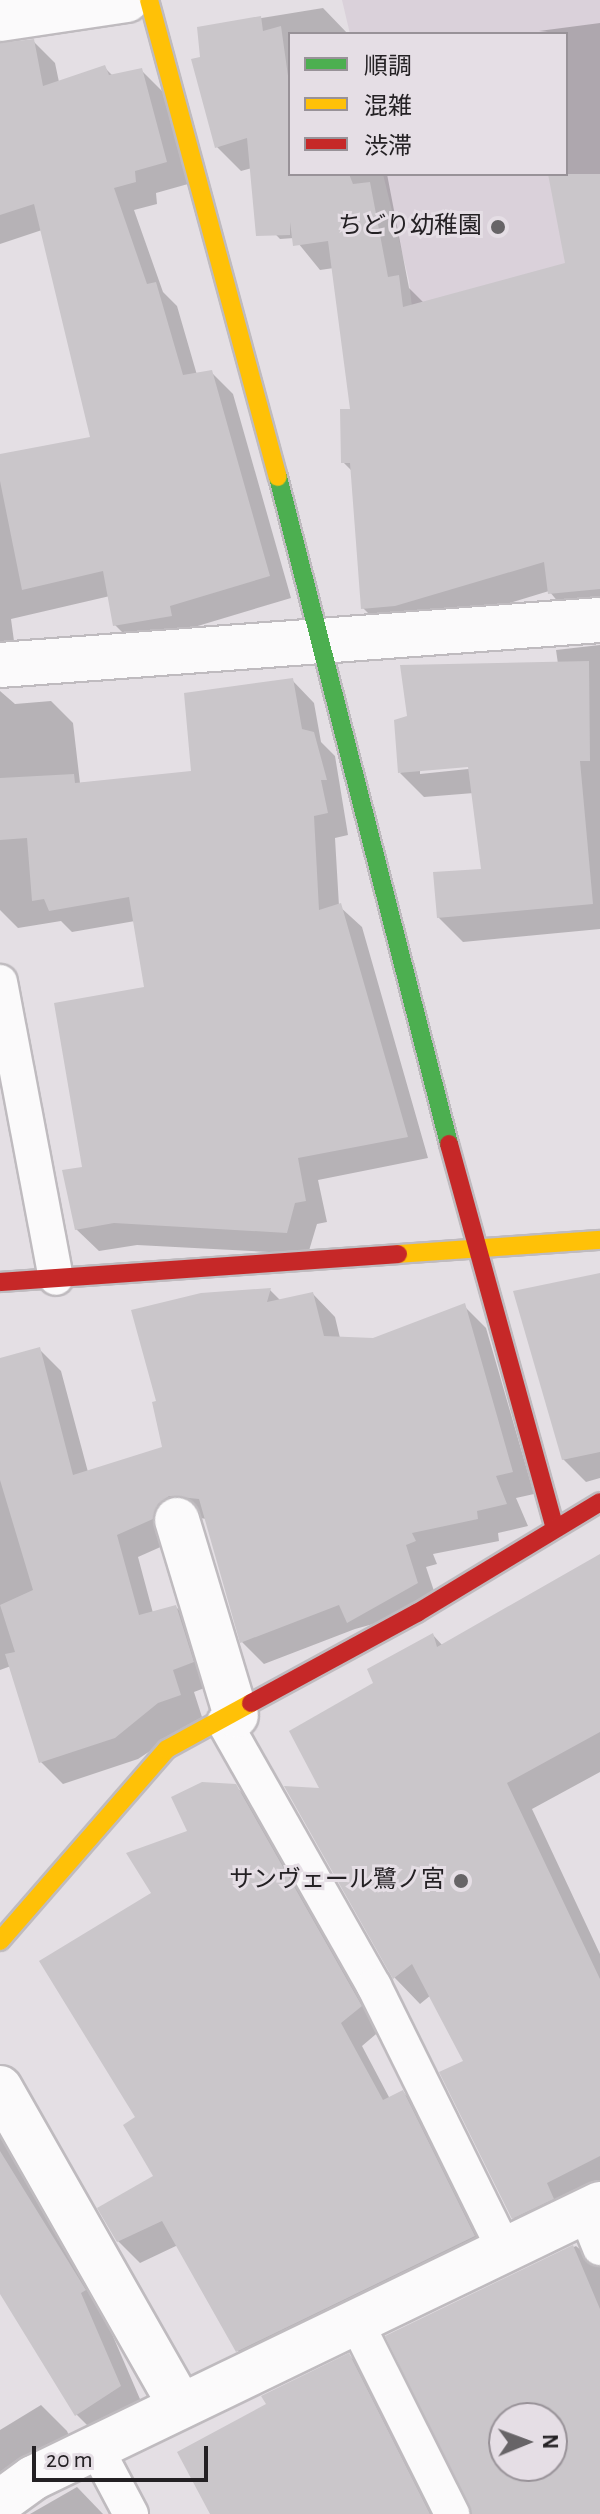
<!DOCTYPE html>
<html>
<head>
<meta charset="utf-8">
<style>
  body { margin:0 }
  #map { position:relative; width:600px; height:2514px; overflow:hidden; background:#e4dfe4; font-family:"Alegreya Sans","Noto Sans JP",sans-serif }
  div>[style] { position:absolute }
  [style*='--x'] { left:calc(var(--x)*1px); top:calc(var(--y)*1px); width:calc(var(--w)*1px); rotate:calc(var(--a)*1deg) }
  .built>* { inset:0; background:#dad1da }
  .shadow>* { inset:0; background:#0003 }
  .building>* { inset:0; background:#cac6ca }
  .roads { filter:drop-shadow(2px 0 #bfbbbf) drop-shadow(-2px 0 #bfbbbf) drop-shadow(0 2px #bfbbbf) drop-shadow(0 -2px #bfbbbf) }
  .lane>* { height:34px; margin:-17px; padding:0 17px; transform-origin:17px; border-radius:17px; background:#fbfafb }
  .street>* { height:44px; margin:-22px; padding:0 22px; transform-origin:22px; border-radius:22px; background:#fbfafb }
  .fast>* { height:18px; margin:-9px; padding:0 9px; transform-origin:9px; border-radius:9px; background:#4caf50 }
  .slow>* { height:18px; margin:-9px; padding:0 9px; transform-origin:9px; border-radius:9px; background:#ffc107 }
  .jam>* { height:18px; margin:-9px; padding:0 9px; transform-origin:9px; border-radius:9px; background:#c62828 }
  .dots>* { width:22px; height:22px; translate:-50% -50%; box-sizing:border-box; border:4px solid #e5dee5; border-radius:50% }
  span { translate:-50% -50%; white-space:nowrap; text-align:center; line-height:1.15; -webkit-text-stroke:6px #e5dee5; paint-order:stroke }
  .poi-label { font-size:24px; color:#242124 }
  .right { translate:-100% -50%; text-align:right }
  .legend { position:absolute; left:288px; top:32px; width:280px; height:144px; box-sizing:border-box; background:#e5dee5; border:2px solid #989298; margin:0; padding:10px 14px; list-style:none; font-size:24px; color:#242124 }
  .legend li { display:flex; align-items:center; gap:16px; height:40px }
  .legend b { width:40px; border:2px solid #989298 }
  .north { position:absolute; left:488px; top:2402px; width:80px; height:80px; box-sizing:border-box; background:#e5dee5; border:2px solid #989298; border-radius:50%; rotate:89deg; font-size:22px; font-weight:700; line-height:32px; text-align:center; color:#242124 }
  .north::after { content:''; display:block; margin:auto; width:28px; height:36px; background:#676467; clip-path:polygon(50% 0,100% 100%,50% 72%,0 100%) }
  .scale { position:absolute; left:32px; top:2446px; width:176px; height:36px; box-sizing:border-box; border:4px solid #242124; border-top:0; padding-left:10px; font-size:24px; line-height:28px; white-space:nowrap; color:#242124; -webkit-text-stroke:6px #e5dee5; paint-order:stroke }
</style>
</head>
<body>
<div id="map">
  <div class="built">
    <i style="clip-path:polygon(342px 0,600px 0,600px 382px,423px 404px,409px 281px,383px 174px,566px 174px,566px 34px,350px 34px)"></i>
  </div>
  <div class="shadow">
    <i style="clip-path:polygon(323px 8px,348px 34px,290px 34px,290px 174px,387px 174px,409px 288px,424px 303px,568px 264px,549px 174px,566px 174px,566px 34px,539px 31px,600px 23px,600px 622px,575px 622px,549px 591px,420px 630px,387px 632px,363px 608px,353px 472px,343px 462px,352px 411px,334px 268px,320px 270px,294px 238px,280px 239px,256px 214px,252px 168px,241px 171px,217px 147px,202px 58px,244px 21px)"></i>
    <i style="clip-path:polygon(33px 41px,55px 63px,59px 82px,104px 67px,113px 76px,141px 70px,163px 92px,188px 184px,156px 193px,157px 204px,134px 210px,163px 292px,177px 306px,197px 375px,211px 372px,233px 394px,291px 598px,191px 628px,193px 638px,137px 647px,115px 625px,110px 596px,11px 619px,17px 663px,0 675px,0 456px,93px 438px,42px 230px,0 244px,0 44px)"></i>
    <i style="clip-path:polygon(evenodd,600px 645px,600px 929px,463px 942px,438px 917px,484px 871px,474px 793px,424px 797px,400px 773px,558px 664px,556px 650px,600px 645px,478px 764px,478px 768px,420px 774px,420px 770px,478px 764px)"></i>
    <i style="clip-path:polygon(292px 680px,314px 703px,321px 742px,335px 756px,348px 835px,335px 838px,339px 906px,362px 927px,428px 1158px,318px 1180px,327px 1222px,317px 1224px,308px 1254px,137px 1245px,99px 1251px,76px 1229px,85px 1168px,146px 989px,135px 921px,72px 932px,61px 921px,18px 928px,0 910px,0 691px,15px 704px,51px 701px,73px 723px,80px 783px,194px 773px)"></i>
    <i style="clip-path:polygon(600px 1276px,600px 1478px,586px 1482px,563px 1459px)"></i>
    <i style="clip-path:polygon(270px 1290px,281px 1301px,313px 1294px,335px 1317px,340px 1338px,373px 1340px,464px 1306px,486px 1328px,534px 1494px,516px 1498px,528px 1526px,498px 1533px,499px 1541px,433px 1554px,437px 1564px,426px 1567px,439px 1606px,355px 1629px,264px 1664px,242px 1642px,207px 1519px,193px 1517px,174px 1541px,138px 1557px,153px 1613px,176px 1607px,198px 1629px,215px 1684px,194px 1692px,202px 1717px,138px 1759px,63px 1784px,41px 1762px,11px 1666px,0 1670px,0 1360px,39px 1349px,61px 1371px,88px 1472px,164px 1448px)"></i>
    <i style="clip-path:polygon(600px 1556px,600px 1772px,532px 1809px,600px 1954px,600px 2217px,539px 2244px,513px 2218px,466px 2062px,431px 1995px,420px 2004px,395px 1978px,287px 1788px,322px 1790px,375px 1684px,433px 1635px,443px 1646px)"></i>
    <i style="clip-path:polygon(235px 1786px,258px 1808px,382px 2029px,362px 2046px,390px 2099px,403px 2092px,425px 2115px,496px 2259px,260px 2373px,238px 2351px,178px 2245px,140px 2263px,118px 2241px,155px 2177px,138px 2118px,153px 1894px,190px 1832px)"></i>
    <i style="clip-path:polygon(0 2136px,111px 2317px,106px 2320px,146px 2413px,103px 2441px,77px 2415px,0 2290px)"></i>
    <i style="clip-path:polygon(evenodd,576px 2246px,600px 2267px,600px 2514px,471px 2514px,472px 2505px,388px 2336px,576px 2246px,504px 2418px,552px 2418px,552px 2466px,504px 2466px,504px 2418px)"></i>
    <i style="clip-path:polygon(349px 2355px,375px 2382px,441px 2514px,211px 2514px,269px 2405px)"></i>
    <i style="clip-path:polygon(41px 2405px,67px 2431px,82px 2465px,0 2514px,0 2430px)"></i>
    <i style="clip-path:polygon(77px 2487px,103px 2514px,30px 2514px)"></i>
  </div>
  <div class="building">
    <i style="clip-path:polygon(261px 16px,263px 31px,281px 26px,290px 90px,290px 174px,349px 174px,353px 184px,370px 182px,388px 277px,399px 275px,403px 307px,565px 263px,548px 174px,600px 174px,600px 589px,548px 594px,544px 562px,395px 606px,361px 609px,350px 463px,341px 463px,340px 409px,350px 409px,328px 241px,293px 246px,290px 222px,290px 235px,256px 236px,247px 138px,215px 148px,191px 59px,200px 57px,197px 27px)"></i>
    <i style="clip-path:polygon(34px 39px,43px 86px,105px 65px,109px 75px,142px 68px,167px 162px,135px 171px,136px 182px,114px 188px,147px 284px,156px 282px,183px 375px,212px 370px,270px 576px,170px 606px,172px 616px,113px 626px,103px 571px,22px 590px,0 481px,0 454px,90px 437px,34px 204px,0 215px,0 43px)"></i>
    <i style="clip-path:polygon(589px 661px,590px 761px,580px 761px,593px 904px,437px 918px,433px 872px,481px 869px,468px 767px,398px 773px,394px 720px,407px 716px,400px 665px)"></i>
    <i style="clip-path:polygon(293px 678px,302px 729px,314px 732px,327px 780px,321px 780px,328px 813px,314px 816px,319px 910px,341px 903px,408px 1137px,298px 1158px,306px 1201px,295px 1203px,287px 1233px,114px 1223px,75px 1230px,62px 1170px,82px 1167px,54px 1003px,144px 987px,129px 897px,49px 911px,44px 899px,32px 901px,27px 838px,0 840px,0 778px,74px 774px,75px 783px,191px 771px,184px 693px)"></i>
    <i style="clip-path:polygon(600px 1273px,600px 1452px,562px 1460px,513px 1291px)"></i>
    <i style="clip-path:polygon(271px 1288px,267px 1302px,313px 1292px,324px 1336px,373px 1338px,465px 1303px,513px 1472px,496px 1476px,507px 1504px,477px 1511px,478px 1519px,412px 1533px,416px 1541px,406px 1545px,418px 1583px,347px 1623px,339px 1605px,240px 1643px,199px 1499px,169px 1496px,158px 1504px,153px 1519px,117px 1535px,139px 1615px,176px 1605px,194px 1662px,173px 1670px,181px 1695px,158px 1703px,115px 1738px,39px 1763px,5px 1654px,15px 1652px,0 1605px,33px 1590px,0 1480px,0 1358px,40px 1347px,73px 1475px,162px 1447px,152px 1402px,156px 1401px,131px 1310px,201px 1293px)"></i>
    <i style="clip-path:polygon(600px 1554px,600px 1732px,507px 1783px,600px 1979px,600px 2156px,547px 2183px,554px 2199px,512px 2219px,439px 2072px,463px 2061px,412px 1964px,393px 1979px,284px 1786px,319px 1788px,289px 1731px,373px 1683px,367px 1669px,433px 1633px,437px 1647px)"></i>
    <i style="clip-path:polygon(202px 1782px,236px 1784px,362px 2006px,341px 2023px,383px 2100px,403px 2090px,475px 2236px,236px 2352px,162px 2221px,117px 2242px,97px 2208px,153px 2176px,123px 2125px,135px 2117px,39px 1961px,151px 1893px,126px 1853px,187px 1831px,171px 1797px)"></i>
    <i style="clip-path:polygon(0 2151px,86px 2290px,81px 2293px,121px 2386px,75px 2416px,0 2294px)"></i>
    <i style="clip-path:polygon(evenodd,573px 2245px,600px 2309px,600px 2514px,472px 2514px,385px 2336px,573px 2245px,504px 2418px,552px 2418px,552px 2466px,504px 2466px,504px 2418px)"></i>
    <i style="clip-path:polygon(349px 2353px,430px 2514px,210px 2514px,177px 2452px,266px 2404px,261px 2396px)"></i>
  </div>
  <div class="roads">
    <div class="lane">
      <i style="--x:0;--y:982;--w:301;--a:79.3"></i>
      <i style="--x:224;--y:1722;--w:304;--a:60.4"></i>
      <i style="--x:374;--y:1986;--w:296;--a:63.7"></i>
      <i style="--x:585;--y:2211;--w:40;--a:68"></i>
      <i style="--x:356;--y:2322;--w:215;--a:63.4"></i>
      <i style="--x:96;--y:2448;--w:75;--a:62.1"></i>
    </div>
    <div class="street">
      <i style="--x:0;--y:19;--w:128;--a:-8.5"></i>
      <i style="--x:0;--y:665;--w:602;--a:-4.29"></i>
      <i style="--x:177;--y:1520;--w:204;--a:73.2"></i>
      <i style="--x:0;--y:2088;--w:366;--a:60.4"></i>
      <i style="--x:0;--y:2502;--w:41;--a:-36"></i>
      <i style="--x:33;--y:2478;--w:630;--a:-25.79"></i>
    </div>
    <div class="fast">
      <i style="--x:278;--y:477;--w:689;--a:75.62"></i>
    </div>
    <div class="slow">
      <i style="--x:149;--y:0;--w:494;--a:74.9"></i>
      <i style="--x:398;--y:1254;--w:202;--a:-4"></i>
      <i style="--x:0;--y:1941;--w:254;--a:-49"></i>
      <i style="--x:167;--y:1749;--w:96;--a:-28.7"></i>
    </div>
    <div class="jam">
      <i style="--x:449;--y:1144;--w:398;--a:74.6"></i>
      <i style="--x:0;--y:1282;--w:399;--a:-4"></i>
      <i style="--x:251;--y:1703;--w:189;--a:-28.5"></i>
      <i style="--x:417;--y:1613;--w:214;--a:-31.2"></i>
    </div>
  </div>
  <div class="dots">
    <i style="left:498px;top:227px;background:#676467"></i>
    <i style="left:461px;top:1881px;background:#676467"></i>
  </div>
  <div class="poi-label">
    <span class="right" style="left:482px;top:227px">ちどり幼稚園</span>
    <span class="right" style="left:445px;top:1881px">サンヴェール鷺ノ宮</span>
  </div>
  <ul class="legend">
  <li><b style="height:10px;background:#4caf50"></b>順調</li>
  <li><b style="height:10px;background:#ffc107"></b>混雑</li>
  <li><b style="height:10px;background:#c62828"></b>渋滞</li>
  </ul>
  <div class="north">N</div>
  <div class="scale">20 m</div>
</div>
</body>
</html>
